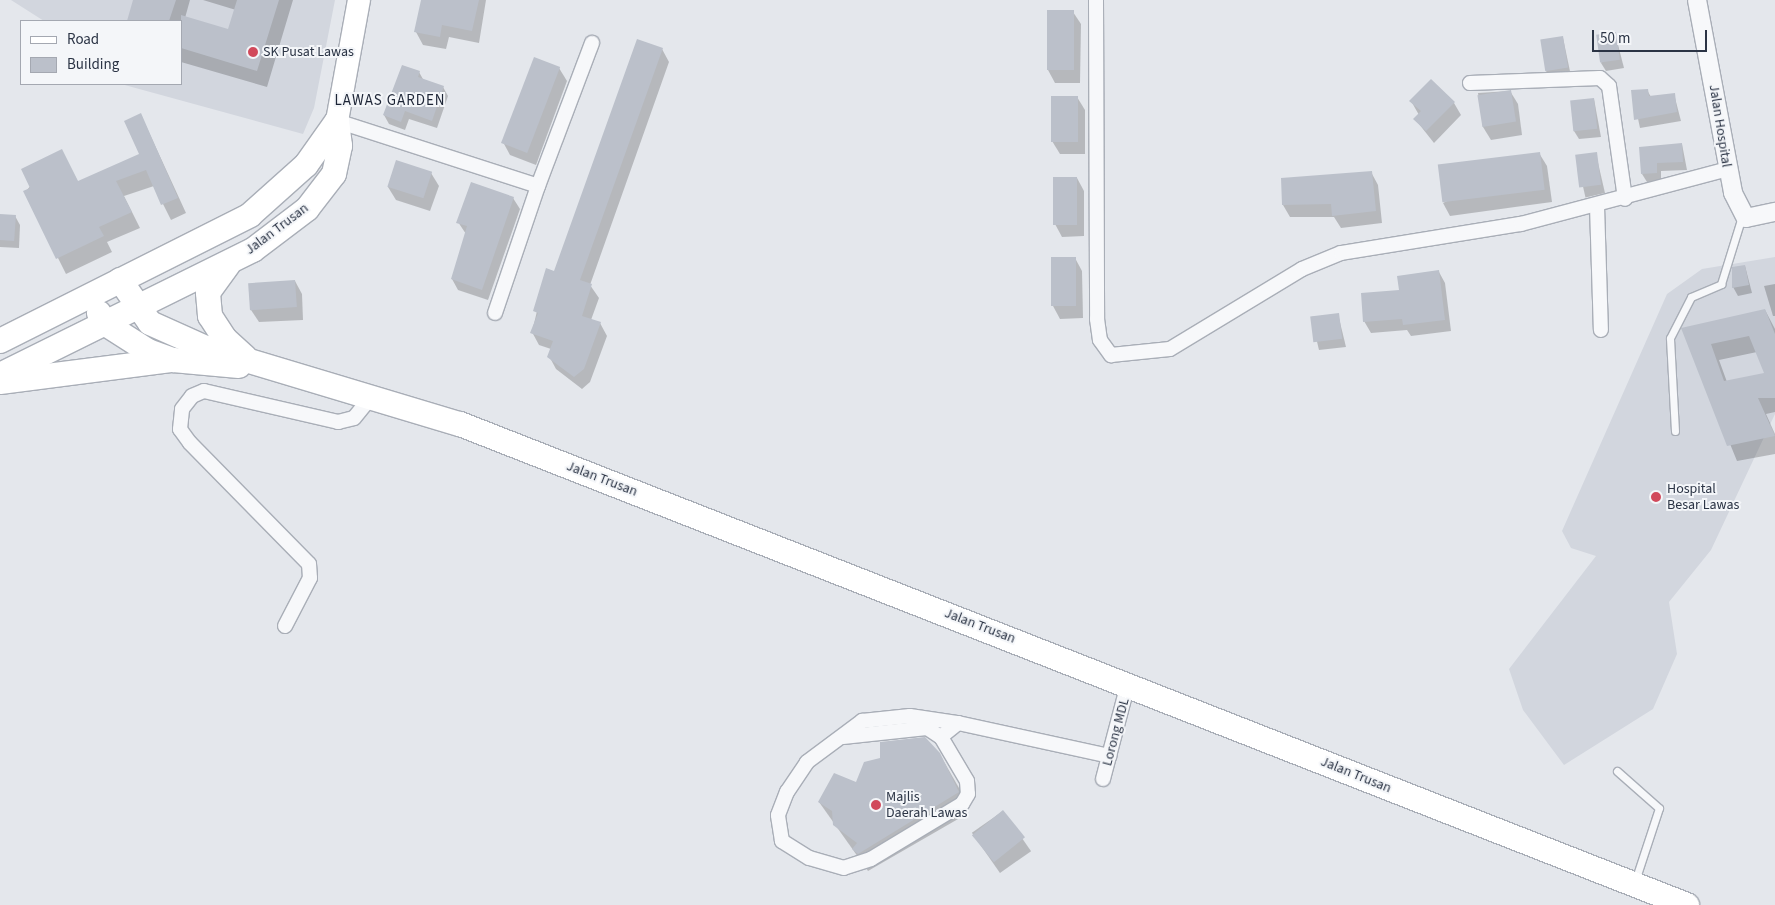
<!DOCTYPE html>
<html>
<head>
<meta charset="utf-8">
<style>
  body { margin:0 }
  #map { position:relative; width:1775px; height:905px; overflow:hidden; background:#e4e7ec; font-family:"Source Sans 3",sans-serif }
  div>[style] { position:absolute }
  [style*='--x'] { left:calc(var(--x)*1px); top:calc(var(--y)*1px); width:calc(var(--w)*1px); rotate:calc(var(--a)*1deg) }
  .built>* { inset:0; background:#d2d6de }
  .shadow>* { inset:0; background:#0003; transform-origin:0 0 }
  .building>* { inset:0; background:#bbc0ca; transform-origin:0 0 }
  .roads { filter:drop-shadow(1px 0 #a9aeb7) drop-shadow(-1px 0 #a9aeb7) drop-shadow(0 1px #a9aeb7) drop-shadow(0 -1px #a9aeb7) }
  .service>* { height:7px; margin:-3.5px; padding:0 3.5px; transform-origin:3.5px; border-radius:3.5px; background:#f7f8fa }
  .minor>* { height:14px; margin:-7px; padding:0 7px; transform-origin:7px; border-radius:7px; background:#f7f8fa }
  .tertiary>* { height:18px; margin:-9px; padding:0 9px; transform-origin:9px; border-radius:9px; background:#f7f8fa }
  .primary>* { height:22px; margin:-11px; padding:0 11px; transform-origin:11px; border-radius:11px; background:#fff }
  .trunk>* { height:24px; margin:-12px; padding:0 12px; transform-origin:12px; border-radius:12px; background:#fff }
  .dots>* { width:14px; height:14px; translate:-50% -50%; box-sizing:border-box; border:2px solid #f4f6f9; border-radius:50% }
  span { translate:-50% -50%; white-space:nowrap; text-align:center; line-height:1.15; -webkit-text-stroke:4px #f4f6f9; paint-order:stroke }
  .poi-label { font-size:14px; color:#2b3445 }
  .left { translate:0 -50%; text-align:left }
  .street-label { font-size:14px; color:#2b3445 }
  .neighbourhood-label { font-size:15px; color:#1d2536; letter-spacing:1px }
  .legend { position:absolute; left:20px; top:20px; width:162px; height:65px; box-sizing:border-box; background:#f4f6f9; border:1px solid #a4a8b1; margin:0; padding:6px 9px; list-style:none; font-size:15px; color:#2b3445 }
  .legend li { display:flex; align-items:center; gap:10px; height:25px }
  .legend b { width:25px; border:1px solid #a4a8b1 }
  .scale { position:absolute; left:1592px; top:30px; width:115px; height:22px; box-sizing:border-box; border:2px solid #2b3445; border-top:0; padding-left:6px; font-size:15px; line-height:18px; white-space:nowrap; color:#2b3445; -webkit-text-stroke:4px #f4f6f9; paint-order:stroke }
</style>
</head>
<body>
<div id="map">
  <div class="built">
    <i style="clip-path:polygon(11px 0,335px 0,314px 108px,303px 134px,121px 84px,181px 84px,181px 21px,44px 21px)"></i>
    <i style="clip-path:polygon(1775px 257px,1775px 414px,1711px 550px,1669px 602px,1677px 654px,1653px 709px,1564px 765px,1523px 710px,1509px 669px,1596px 556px,1571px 548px,1562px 531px,1667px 294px,1702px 269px)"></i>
  </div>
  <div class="shadow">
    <i style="clip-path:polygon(135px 0,190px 0,185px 18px,229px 31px,236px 10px,203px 0,293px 0,267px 87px,181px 62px,181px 21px,128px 21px)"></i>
    <i style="clip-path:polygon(422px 0,486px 0,479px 43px,449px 37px,446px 49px,423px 45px,416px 32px)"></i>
    <i style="clip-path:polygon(1073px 12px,1081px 24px,1080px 83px,1055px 83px,1048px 70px)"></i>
    <i style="clip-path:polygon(1615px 33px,1624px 68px,1606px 71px,1601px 63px)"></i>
    <i style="clip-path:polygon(1563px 38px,1571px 76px,1550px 79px,1546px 71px)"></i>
    <i style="clip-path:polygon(662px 49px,669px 62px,590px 285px,599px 298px,591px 320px,600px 323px,607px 336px,590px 382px,582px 389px,556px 369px,549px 356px,551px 349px,539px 345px,532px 332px,547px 269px,555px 272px)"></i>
    <i style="clip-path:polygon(559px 68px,567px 81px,536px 165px,510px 155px,503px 142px)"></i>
    <i style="clip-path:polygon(419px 72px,424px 81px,443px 87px,448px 96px,437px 128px,409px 119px,405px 130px,389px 124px,384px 115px)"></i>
    <i style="clip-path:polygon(1647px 90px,1651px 97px,1674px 94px,1681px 121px,1640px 128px,1632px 91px)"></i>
    <i style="clip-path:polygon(1510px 91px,1518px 104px,1522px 135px,1491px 140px,1483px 127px,1478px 93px)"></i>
    <i style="clip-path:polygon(1077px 97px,1085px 110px,1085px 154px,1060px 154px,1052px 141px)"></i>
    <i style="clip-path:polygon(1594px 99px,1601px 137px,1579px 139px,1574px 131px)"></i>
    <i style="clip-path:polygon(1411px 101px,1454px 103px,1461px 115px,1434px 143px,1415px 119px,1419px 115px)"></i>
    <i style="clip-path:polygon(141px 115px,186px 213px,171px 220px,154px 186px,124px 196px,140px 228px,107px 242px,112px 252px,66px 274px,25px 192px,62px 151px,78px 182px,140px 155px)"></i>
    <i style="clip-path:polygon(1682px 144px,1687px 170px,1661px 171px,1661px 181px,1647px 182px,1642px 174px)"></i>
    <i style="clip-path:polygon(1539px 153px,1547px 166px,1552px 202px,1450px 216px,1443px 203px)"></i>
    <i style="left:1596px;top:154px;width:40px;height:20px;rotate:77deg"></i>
    <i style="clip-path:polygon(1371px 172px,1378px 185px,1382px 223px,1341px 228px,1334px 217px,1290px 217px,1283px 205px)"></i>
    <i style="clip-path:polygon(431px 173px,439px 186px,430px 211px,396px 200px,388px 187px)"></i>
    <i style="clip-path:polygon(1077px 178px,1084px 191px,1084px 236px,1062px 237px,1055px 224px)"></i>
    <i style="clip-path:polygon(513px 198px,520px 209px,488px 300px,458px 290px,452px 279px,466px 234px,458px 222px)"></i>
    <i style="clip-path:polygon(0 216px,15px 216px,20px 225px,19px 248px,0 247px)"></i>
    <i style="clip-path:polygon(1075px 258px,1082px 271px,1083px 318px,1060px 319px,1053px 306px)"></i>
    <i style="clip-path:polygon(1745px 266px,1752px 293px,1738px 296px,1733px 287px)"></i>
    <i style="clip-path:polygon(1439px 272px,1445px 283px,1451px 331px,1411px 336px,1407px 330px,1371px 333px,1364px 321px,1400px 291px)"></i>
    <i style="clip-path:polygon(295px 281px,302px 294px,303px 320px,259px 322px,251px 310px)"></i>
    <i style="clip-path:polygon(1775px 284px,1775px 316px,1773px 316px,1764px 286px)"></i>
    <i style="clip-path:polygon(evenodd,1765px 310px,1775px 329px,1775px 412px,1766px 414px,1775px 434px,1775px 454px,1737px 461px,1683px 329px,1765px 310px,1757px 352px,1766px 374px,1727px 382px,1719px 360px,1757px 352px)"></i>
    <i style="clip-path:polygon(1338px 314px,1346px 347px,1319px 350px,1311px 317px)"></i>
    <i style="clip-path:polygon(939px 753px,967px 802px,965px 815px,868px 871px,819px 802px)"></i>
    <i style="left:1003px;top:811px;width:49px;height:38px;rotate:55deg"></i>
  </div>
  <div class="building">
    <i style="clip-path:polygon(133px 0,176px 0,169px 21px,127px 21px)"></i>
    <i style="clip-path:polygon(237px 0,279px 0,257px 71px,181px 48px,181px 15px,228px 29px)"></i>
    <i style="clip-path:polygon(421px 0,479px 0,472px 31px,442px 25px,440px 37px,414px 32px)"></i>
    <i style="left:1047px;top:10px;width:27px;height:60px"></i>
    <i style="left:1616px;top:32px;width:28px;height:20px;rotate:82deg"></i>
    <i style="left:1563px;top:36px;width:32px;height:23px;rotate:81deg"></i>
    <i style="clip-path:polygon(637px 39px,663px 48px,580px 280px,592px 284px,582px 316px,601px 322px,584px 369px,574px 377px,547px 357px,553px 341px,530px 333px,538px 313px,533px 311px,546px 268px,554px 271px)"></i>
    <i style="left:534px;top:57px;width:28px;height:92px;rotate:21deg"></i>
    <i style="clip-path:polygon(402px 65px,420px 71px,418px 77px,444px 86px,432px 121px,405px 111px,401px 122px,383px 115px)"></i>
    <i style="clip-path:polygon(1431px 79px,1455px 102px,1426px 131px,1413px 119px,1421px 111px,1409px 101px)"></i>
    <i style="clip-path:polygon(1648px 89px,1649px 96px,1675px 93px,1677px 112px,1634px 120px,1631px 90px)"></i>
    <i style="left:1511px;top:90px;width:32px;height:34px;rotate:81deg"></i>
    <i style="left:1051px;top:96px;width:27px;height:46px"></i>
    <i style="left:1594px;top:98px;width:31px;height:24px;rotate:84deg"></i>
    <i style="clip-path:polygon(141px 113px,178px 198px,161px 205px,146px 170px,116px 181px,132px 212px,99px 227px,104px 236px,56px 259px,23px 191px,30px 188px,21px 169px,62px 149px,78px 181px,139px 154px,124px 121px)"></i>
    <i style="clip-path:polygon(1682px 143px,1683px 162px,1657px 163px,1657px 173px,1641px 174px,1639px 147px)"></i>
    <i style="left:1540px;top:152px;width:38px;height:103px;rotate:83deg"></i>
    <i style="left:1597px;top:152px;width:33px;height:22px;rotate:83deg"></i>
    <i style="left:396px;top:160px;width:38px;height:28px;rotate:18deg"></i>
    <i style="clip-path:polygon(1372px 171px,1376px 211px,1332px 216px,1331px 204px,1282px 205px,1281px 178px)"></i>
    <i style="left:1053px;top:177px;width:24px;height:48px"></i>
    <i style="clip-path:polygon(471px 182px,514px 197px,482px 290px,451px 279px,467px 226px,456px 223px)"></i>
    <i style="left:0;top:214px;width:16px;height:26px;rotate:4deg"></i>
    <i style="left:1051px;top:257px;width:25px;height:49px"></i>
    <i style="clip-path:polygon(1745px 265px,1749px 285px,1732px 288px,1732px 267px)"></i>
    <i style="clip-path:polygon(1439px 270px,1445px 320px,1403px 325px,1402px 319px,1363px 322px,1361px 293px,1399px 290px,1397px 276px)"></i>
    <i style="left:295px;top:280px;width:27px;height:47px;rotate:86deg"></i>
    <i style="clip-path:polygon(evenodd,1765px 309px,1775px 334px,1775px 398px,1758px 398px,1775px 436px,1727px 446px,1681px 328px,1765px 309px,1749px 336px,1764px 373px,1724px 381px,1711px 344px,1749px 336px)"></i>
    <i style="left:1339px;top:313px;width:26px;height:29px;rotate:83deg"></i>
    <i style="clip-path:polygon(925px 737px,940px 753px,959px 792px,858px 854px,852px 849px,857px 843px,833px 825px,832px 811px,818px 802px,834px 773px,856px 782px,864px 762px,880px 758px,880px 742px)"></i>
    <i style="left:1003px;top:810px;width:35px;height:40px;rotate:51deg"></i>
  </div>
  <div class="roads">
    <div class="service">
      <i style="--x:1675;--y:431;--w:93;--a:-93.1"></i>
      <i style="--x:1670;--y:338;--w:46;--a:-62.9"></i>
      <i style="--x:1691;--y:297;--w:33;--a:-23"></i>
      <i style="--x:1721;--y:284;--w:71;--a:-72.8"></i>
      <i style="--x:1617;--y:771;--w:56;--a:41.4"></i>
      <i style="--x:1659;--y:808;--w:77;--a:108.2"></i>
    </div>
    <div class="minor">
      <i style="--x:1096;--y:0;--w:319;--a:89.8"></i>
      <i style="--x:1097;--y:319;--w:21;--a:82"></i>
      <i style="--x:1100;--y:340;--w:19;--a:54"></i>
      <i style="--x:1111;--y:355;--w:59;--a:-5.8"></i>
      <i style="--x:1170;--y:349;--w:154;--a:-31.2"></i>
      <i style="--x:1302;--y:269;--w:42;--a:-22.3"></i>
      <i style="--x:1341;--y:253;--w:182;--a:-9.2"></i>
      <i style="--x:1521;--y:224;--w:213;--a:-14.9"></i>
      <i style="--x:1470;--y:83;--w:130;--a:-2.2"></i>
      <i style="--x:1600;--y:78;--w:12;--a:42"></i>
      <i style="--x:1609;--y:86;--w:114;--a:81.9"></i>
      <i style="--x:337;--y:121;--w:211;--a:17.9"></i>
      <i style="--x:538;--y:186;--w:134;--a:108.7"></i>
      <i style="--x:538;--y:186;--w:153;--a:-69.3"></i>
      <i style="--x:1597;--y:206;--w:124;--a:88.2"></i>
      <i style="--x:285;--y:626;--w:54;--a:-62.5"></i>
      <i style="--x:310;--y:578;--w:14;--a:-94"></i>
      <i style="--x:309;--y:564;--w:170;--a:-134.5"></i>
      <i style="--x:190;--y:443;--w:17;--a:-126"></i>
      <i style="--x:180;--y:429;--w:20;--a:-84"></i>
      <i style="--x:182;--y:409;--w:16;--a:-52"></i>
      <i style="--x:192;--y:396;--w:13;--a:-23"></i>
      <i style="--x:204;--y:391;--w:138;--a:13"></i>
      <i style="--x:338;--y:422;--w:16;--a:-14"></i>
      <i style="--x:354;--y:418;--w:28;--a:-51"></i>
      <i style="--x:958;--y:723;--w:22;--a:141"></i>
      <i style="--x:941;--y:737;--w:51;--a:59.4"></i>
      <i style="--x:967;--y:781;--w:13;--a:86"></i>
      <i style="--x:968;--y:794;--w:12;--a:121"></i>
      <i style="--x:962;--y:804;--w:106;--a:148.9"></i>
      <i style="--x:871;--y:859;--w:28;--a:162"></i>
      <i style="--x:844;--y:868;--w:36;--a:-164"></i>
      <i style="--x:809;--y:858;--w:32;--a:-148"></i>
      <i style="--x:782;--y:841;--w:26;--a:-99"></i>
      <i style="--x:778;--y:815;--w:25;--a:-69"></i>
      <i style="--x:787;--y:792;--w:36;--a:-56"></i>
      <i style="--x:807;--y:762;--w:69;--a:-36.7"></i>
      <i style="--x:862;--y:721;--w:48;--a:-5.9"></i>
      <i style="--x:910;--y:716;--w:49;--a:8.3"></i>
      <i style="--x:958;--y:723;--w:155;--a:12.3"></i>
      <i style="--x:843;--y:737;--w:84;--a:-6.1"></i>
      <i style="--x:927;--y:728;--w:17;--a:33"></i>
      <i style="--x:1103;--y:779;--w:98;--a:-75.3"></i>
    </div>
    <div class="tertiary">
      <i style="--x:1697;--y:0;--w:196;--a:79.4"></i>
      <i style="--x:1733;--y:193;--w:28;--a:63"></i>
      <i style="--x:1746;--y:218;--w:30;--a:-12"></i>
    </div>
    <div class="primary">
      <i style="--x:337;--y:121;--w:123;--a:-79.7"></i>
    </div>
    <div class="trunk">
      <i style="--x:228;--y:265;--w:34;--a:126"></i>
      <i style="--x:208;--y:293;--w:23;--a:85"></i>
      <i style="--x:210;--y:316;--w:27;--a:57"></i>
      <i style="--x:225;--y:339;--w:27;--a:42"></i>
      <i style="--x:120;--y:280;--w:52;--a:55.1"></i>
      <i style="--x:150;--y:323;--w:61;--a:24.1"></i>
      <i style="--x:206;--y:348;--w:265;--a:16.7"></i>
      <i style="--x:460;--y:424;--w:1318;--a:21.41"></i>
      <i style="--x:99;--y:313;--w:11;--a:63"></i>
      <i style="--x:104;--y:323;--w:52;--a:32.5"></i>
      <i style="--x:148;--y:351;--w:27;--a:20"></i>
      <i style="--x:173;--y:360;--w:66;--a:5.2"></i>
      <i style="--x:0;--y:341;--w:280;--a:-26.7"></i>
      <i style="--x:250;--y:215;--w:75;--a:-41.8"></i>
      <i style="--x:306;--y:165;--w:54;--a:-54.8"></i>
      <i style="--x:0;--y:375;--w:282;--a:-26.3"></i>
      <i style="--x:253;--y:250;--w:68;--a:-37.2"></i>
      <i style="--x:307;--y:209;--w:44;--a:-52.4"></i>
      <i style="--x:334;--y:174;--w:29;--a:-78"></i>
      <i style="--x:340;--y:146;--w:25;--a:-97"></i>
      <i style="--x:0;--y:382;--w:172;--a:-7.3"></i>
    </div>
  </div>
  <div class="dots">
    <i style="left:253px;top:52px;background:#d1495b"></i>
    <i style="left:1656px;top:497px;background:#d1495b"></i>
    <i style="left:876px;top:805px;background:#d1495b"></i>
  </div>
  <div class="poi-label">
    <span class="left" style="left:263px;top:52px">SK Pusat Lawas</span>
    <span class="left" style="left:1667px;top:497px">Hospital<br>Besar Lawas</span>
    <span class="left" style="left:886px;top:805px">Majlis<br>Daerah Lawas</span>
  </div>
  <div class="street-label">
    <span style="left:1720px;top:126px;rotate:81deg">Jalan Hospital</span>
    <span style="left:277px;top:229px;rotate:-37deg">Jalan Trusan</span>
    <span style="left:602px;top:479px;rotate:21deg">Jalan Trusan</span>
    <span style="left:980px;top:626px;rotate:21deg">Jalan Trusan</span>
    <span style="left:1116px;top:732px;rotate:-75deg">Lorong MDL</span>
    <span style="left:1356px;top:775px;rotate:22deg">Jalan Trusan</span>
  </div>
  <div class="neighbourhood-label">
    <span style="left:390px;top:101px">LAWAS GARDEN</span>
  </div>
  <ul class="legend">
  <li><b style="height:6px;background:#fff"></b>Road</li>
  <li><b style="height:14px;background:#bbc0ca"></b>Building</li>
  </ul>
  <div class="scale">50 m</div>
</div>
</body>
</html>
